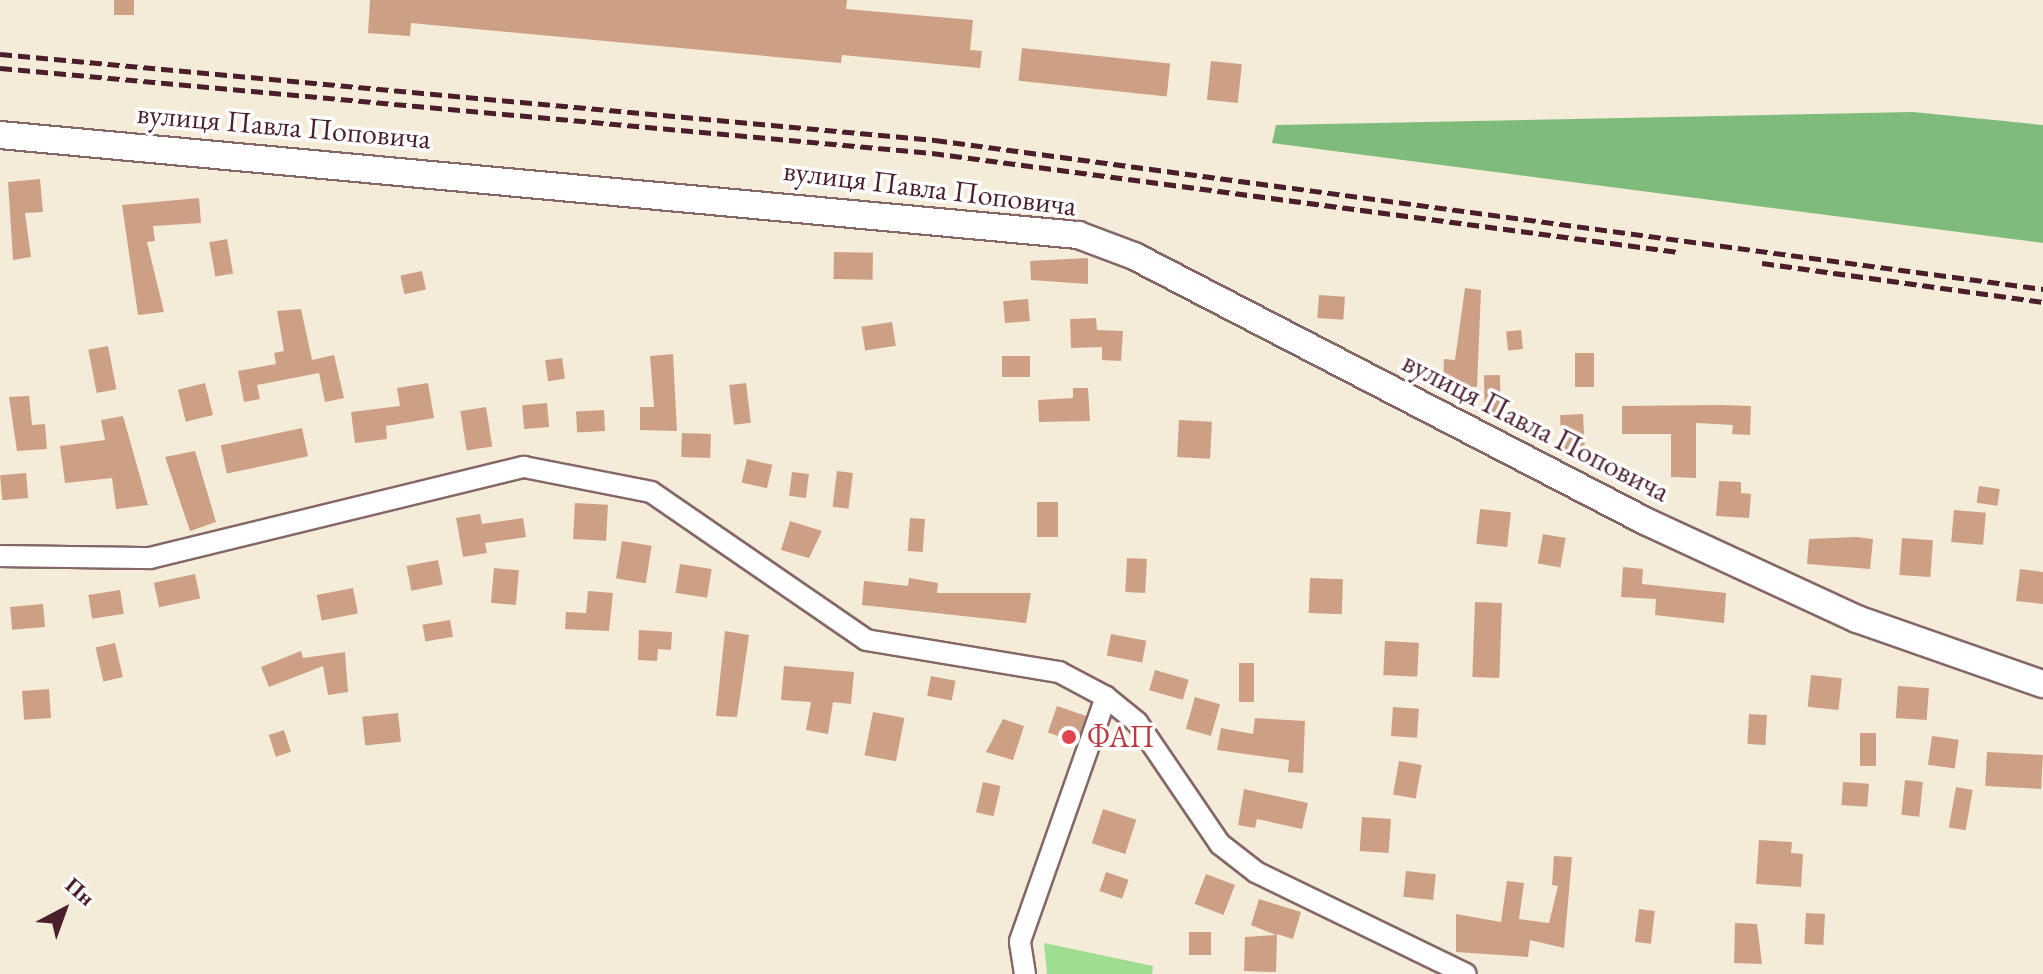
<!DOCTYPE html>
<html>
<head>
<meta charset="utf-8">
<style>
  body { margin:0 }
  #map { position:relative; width:2043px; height:974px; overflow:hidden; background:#f4ecd8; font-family:"EB Garamond",serif }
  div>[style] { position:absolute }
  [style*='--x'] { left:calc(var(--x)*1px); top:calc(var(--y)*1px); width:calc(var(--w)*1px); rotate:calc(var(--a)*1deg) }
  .green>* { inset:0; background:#9fdd92 }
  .forest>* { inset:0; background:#7fbc7c }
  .building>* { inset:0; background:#cda086; transform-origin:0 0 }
  .roads { filter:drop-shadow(2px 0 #866768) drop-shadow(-2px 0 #866768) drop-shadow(0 2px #866768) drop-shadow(0 -2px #866768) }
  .minor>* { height:20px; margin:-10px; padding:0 10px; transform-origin:10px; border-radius:10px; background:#fff }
  .tertiary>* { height:26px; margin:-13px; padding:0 13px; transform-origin:13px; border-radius:13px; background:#fff }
  .rail>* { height:5px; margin-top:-2.5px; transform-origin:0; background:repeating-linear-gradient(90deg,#4a1f2b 0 12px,transparent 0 18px) }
  .dots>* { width:22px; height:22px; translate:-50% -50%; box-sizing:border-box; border:4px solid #fff; border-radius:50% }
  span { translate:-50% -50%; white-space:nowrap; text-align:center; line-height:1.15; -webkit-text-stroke:7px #fff; paint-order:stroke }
  .street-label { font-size:30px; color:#4a1f2b }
  .health-label { font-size:30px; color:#be3a42 }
  .left { translate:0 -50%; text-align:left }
  .north { position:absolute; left:24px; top:870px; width:80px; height:80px; -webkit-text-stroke:6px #fff; paint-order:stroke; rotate:41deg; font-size:22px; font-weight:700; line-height:32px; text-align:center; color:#4a1f2b }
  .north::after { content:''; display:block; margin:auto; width:28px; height:36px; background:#4a1f2b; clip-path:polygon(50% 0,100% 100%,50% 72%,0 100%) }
</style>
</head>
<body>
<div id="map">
  <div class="green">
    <i style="clip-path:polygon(1044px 943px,1153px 966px,1152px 974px,1047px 974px)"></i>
  </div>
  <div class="forest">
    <i style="clip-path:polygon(1913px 112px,2043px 125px,2043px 243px,1272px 143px,1276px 125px)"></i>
  </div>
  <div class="building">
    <i style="left:114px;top:0;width:20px;height:15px"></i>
    <i style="clip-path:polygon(370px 0,847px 0,846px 9px,973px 20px,970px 50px,982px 51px,980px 68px,842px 55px,841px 63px,411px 23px,410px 36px,368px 33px)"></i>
    <i style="left:1022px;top:48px;width:149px;height:33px;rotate:6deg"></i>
    <i style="left:1211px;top:61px;width:31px;height:39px;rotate:6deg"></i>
    <i style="clip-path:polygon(40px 179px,43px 212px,25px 213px,31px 257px,13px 260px,8px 182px)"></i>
    <i style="clip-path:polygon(199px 198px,201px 223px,153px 226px,155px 241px,147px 242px,164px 312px,138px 315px,122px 205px)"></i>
    <i style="left:227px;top:239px;width:35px;height:18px;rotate:80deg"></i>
    <i style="left:834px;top:252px;width:39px;height:27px;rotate:1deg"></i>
    <i style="clip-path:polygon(1088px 258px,1088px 284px,1031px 280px,1030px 261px)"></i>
    <i style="left:422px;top:271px;width:19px;height:22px;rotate:78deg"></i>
    <i style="clip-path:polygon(1465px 288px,1481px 290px,1477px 387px,1443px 385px,1444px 359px,1455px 360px)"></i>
    <i style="left:1319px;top:295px;width:26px;height:23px;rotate:4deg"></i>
    <i style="left:1028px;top:299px;width:22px;height:25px;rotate:85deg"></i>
    <i style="clip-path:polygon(301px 309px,312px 360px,334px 355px,344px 398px,325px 402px,319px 373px,257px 385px,260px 399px,244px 402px,238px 371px,276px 364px,274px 353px,284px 351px,277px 311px)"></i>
    <i style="clip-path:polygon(1096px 318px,1097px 330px,1123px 331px,1121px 361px,1102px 360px,1102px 347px,1071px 348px,1070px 319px)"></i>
    <i style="left:892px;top:322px;width:24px;height:31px;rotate:81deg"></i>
    <i style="left:1521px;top:330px;width:19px;height:15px;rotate:84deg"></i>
    <i style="left:108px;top:346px;width:44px;height:20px;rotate:79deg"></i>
    <i style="left:1575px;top:353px;width:19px;height:34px"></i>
    <i style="clip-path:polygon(673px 354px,677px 431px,640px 430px,640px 407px,654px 407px,650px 356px)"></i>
    <i style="left:1002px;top:356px;width:28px;height:21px"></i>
    <i style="left:562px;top:358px;width:21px;height:17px;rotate:82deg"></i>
    <i style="left:1500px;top:375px;width:40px;height:16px;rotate:89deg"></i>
    <i style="left:205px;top:383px;width:33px;height:28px;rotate:76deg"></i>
    <i style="clip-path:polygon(428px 383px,434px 418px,386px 426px,387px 439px,355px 443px,351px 412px,400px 406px,397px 388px)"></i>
    <i style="left:746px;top:383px;width:40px;height:17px;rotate:83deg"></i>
    <i style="clip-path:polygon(1073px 388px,1088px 388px,1090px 421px,1039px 422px,1038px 400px,1073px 398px)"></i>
    <i style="clip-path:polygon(29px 396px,32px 425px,45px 424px,47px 449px,17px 451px,9px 397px)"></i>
    <i style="left:547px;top:403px;width:24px;height:25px;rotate:85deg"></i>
    <i style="clip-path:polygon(1721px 405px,1751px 406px,1750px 435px,1732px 434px,1733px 425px,1696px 423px,1696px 478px,1671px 477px,1671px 434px,1622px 434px,1622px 406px)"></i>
    <i style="left:486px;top:407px;width:40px;height:26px;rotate:81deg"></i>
    <i style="left:604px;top:410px;width:21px;height:28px;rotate:87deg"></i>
    <i style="left:1583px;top:414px;width:35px;height:23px;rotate:87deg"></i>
    <i style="clip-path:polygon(123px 416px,148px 505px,116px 509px,112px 478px,65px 483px,60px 446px,105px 440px,101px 420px)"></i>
    <i style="left:1179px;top:420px;width:33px;height:37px;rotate:3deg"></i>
    <i style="left:302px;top:428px;width:29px;height:83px;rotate:78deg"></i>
    <i style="left:682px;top:433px;width:29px;height:24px;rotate:2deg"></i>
    <i style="clip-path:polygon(195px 451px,216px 522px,190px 531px,165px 457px)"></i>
    <i style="left:747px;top:459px;width:26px;height:24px;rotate:13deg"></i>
    <i style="left:837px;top:471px;width:16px;height:36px;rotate:7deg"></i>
    <i style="left:792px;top:472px;width:17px;height:24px;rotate:7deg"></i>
    <i style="left:26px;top:473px;width:25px;height:26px;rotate:85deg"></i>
    <i style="clip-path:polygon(1719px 481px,1741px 482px,1741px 493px,1751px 494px,1749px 518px,1716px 516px)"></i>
    <i style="left:1979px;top:486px;width:21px;height:17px;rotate:8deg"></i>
    <i style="left:1037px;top:502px;width:21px;height:35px"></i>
    <i style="left:575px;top:503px;width:33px;height:36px;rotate:3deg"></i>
    <i style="left:1480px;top:509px;width:31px;height:35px;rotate:6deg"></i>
    <i style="left:1954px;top:510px;width:32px;height:32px;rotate:5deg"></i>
    <i style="clip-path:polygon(480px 514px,482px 524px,523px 518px,526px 537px,485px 543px,487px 553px,463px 557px,456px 518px)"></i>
    <i style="left:910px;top:518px;width:15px;height:33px;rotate:4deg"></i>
    <i style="clip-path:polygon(790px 521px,822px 531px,809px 558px,781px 550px)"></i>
    <i style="left:1543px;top:534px;width:23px;height:30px;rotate:10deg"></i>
    <i style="clip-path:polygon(1856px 537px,1873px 539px,1870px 569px,1807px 564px,1809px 539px)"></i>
    <i style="left:1902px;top:538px;width:31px;height:37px;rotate:4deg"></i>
    <i style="left:622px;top:541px;width:30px;height:38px;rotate:9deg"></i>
    <i style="left:1127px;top:558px;width:20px;height:34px;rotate:3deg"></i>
    <i style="left:438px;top:560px;width:25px;height:32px;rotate:79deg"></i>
    <i style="left:680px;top:564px;width:32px;height:29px;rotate:9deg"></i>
    <i style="clip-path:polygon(1623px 567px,1643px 569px,1642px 584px,1726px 593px,1724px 623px,1655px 615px,1656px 599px,1621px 597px)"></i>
    <i style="left:494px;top:568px;width:25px;height:35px;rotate:5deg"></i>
    <i style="clip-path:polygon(2020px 569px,2043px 572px,2043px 604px,2016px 601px)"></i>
    <i style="left:195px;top:574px;width:25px;height:42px;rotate:78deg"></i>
    <i style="clip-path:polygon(909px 578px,938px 583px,937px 593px,1031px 593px,1026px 623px,862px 605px,864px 581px,908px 586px)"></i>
    <i style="left:1310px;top:578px;width:33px;height:35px;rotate:2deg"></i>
    <i style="left:353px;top:588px;width:26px;height:37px;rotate:79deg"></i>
    <i style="left:120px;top:590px;width:24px;height:32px;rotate:81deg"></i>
    <i style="clip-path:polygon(588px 591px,613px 593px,609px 631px,565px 629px,566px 612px,586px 613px)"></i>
    <i style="left:1475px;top:602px;width:27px;height:75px;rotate:2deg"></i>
    <i style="left:43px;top:604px;width:23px;height:33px;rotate:85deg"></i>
    <i style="left:450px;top:620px;width:17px;height:28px;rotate:80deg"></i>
    <i style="clip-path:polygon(639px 630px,672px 632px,671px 650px,658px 649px,657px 661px,638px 660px)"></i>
    <i style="clip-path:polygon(725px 631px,749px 635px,737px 717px,716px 716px)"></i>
    <i style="left:1111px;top:634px;width:36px;height:22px;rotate:11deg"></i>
    <i style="left:1385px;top:641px;width:34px;height:34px;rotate:3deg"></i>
    <i style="left:115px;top:643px;width:35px;height:20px;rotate:77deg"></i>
    <i style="clip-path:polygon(301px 651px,303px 658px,345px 652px,348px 692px,328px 695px,323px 666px,269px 687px,261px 667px)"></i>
    <i style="left:1239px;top:663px;width:15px;height:39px"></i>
    <i style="clip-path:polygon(784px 666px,854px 672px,851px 704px,833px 702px,828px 734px,806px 730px,811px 702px,781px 700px)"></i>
    <i style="left:1155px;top:670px;width:35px;height:21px;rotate:16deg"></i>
    <i style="left:1811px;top:675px;width:31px;height:32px;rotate:6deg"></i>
    <i style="left:931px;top:676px;width:25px;height:20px;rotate:11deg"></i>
    <i style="left:1898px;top:686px;width:31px;height:32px;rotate:4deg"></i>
    <i style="left:49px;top:689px;width:29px;height:27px;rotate:86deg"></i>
    <i style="left:1195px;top:697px;width:26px;height:33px;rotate:16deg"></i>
    <i style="left:1057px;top:706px;width:31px;height:28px;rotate:19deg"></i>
    <i style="left:1393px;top:707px;width:26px;height:29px;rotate:4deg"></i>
    <i style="left:873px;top:712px;width:32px;height:44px;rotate:11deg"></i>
    <i style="left:398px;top:713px;width:29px;height:36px;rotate:84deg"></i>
    <i style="left:1749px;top:714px;width:18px;height:30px;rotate:3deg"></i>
    <i style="clip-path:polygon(1255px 718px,1305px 721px,1303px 773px,1288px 772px,1289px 760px,1217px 750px,1221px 728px,1253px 734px)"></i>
    <i style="clip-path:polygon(1003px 719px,1024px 726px,1013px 760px,986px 752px)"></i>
    <i style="left:284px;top:730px;width:23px;height:16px;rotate:72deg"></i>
    <i style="left:1860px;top:733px;width:16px;height:33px"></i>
    <i style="left:1932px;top:736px;width:27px;height:29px;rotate:8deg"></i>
    <i style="left:1987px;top:752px;width:56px;height:34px;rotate:3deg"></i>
    <i style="left:1399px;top:761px;width:23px;height:34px;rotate:10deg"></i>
    <i style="left:1905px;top:780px;width:18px;height:35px;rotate:6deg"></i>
    <i style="left:983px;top:782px;width:18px;height:31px;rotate:13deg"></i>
    <i style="left:1843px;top:782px;width:26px;height:23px;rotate:4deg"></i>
    <i style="left:1956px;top:787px;width:17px;height:41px;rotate:10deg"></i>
    <i style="clip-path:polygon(1244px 789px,1308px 803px,1302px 829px,1257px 819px,1255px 828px,1238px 825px)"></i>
    <i style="left:1103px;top:809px;width:35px;height:36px;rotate:18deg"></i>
    <i style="left:1362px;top:817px;width:29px;height:34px;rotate:4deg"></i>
    <i style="clip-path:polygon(1759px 840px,1792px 842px,1791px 853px,1803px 854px,1801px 887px,1756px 884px)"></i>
    <i style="clip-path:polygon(1554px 856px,1572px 857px,1564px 948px,1530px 940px,1528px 957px,1456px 952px,1456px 914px,1501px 922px,1507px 881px,1524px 883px,1519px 919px,1549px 923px,1558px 886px,1552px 885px)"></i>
    <i style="left:1406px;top:871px;width:30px;height:26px;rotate:6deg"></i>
    <i style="left:1106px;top:872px;width:24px;height:20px;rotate:19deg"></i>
    <i style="left:1206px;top:874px;width:31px;height:32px;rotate:21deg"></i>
    <i style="clip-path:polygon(1259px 899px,1301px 912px,1293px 939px,1277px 934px,1276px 972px,1244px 971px,1245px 937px,1276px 935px,1251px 925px)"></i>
    <i style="left:1639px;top:909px;width:16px;height:33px;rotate:7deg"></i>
    <i style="left:1806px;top:913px;width:19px;height:31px;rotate:3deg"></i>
    <i style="clip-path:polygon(1735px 923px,1757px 924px,1762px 964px,1734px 963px)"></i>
    <i style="left:1189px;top:932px;width:22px;height:23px"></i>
  </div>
  <div class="roads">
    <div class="minor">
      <i style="--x:0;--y:556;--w:150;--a:0.8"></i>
      <i style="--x:150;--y:558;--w:385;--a:-13.7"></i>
      <i style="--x:524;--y:467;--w:129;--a:11.1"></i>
      <i style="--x:651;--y:492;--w:261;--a:34.5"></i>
      <i style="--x:866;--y:640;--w:196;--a:9.4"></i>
      <i style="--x:1059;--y:672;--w:53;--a:28"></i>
      <i style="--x:1106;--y:697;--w:40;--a:39"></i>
      <i style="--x:1137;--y:722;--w:148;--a:55.8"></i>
      <i style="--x:1220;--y:844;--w:46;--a:37.9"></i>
      <i style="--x:1256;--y:872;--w:233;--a:25.9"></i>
      <i style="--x:1025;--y:974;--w:33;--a:-99"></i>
      <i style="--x:1020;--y:941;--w:259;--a:-70.6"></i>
    </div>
    <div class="tertiary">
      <i style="--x:0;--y:135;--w:1083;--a:5.3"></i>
      <i style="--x:1078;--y:235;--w:60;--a:20.6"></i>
      <i style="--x:1134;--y:256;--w:578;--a:27.41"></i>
      <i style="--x:1647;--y:522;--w:231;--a:24.8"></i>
      <i style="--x:1857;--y:619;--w:197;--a:19.3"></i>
    </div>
  </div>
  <div class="rail">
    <i style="--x:0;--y:54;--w:939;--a:5.26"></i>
    <i style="--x:935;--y:140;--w:1118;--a:7.66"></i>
    <i style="--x:0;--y:68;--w:936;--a:5.21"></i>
    <i style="--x:932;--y:153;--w:753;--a:7.56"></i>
    <i style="--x:1762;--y:263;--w:284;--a:7.9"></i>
  </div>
  <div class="dots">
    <i style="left:1069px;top:737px;background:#e0444e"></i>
  </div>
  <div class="street-label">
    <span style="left:284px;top:126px;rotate:5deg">вулиця Павла Поповича</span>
    <span style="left:930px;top:188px;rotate:7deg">вулиця Павла Поповича</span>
    <span style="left:1536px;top:427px;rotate:27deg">вулиця Павла Поповича</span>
  </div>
  <div class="health-label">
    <span class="left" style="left:1087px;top:737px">ФАП</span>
  </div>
  <div class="north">Пн</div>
</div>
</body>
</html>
